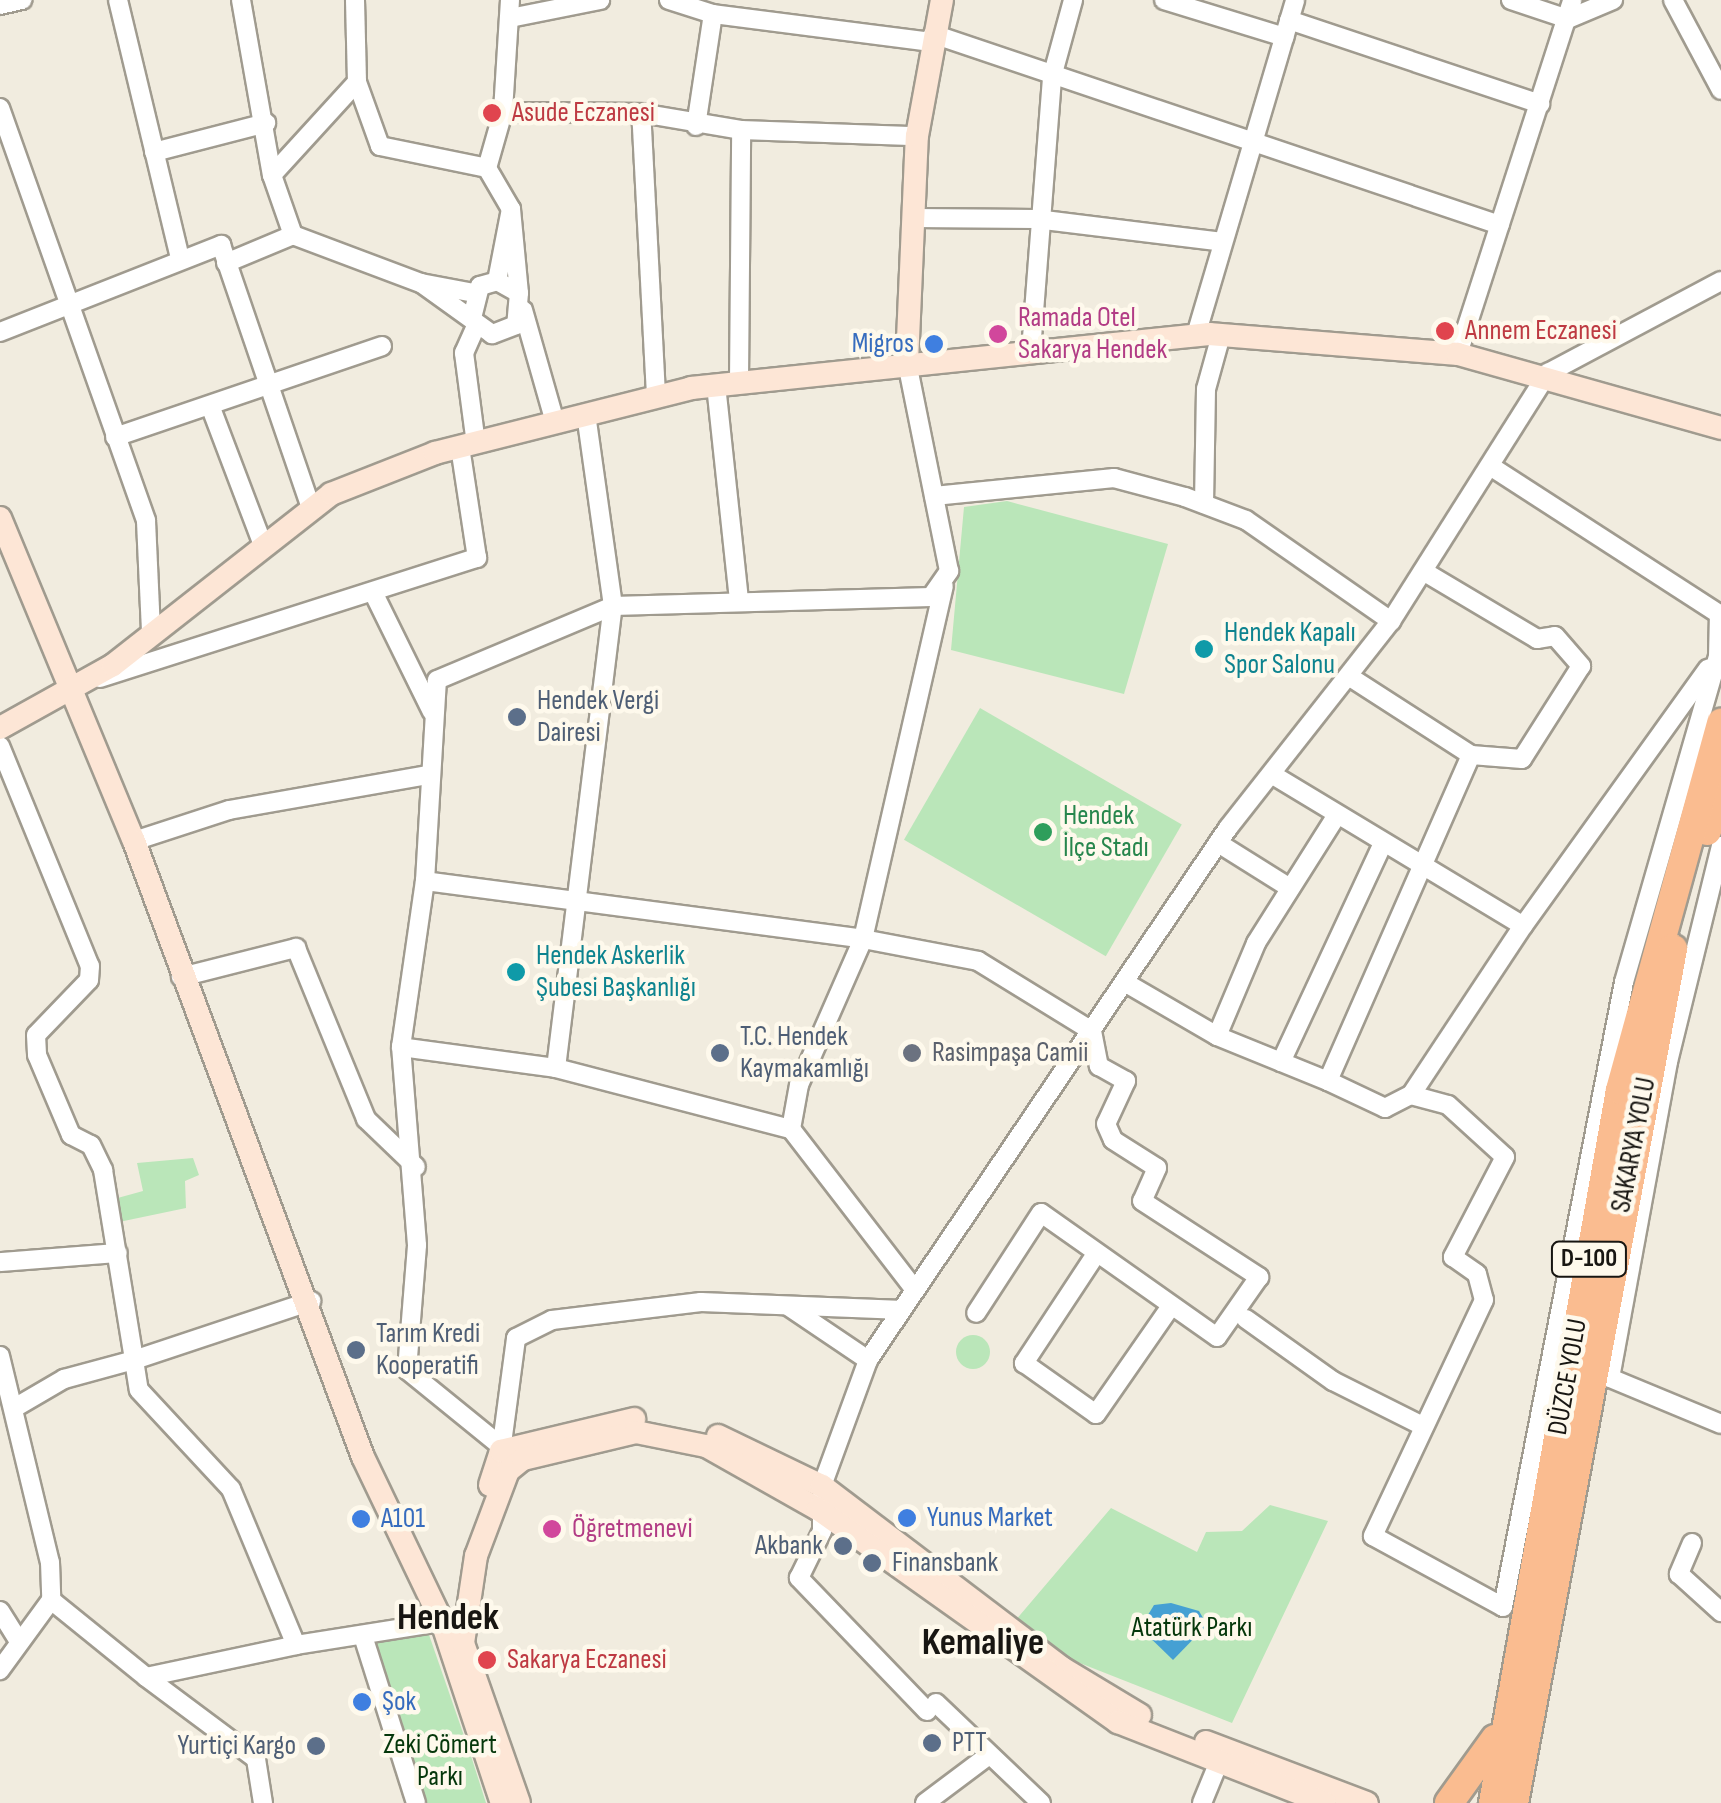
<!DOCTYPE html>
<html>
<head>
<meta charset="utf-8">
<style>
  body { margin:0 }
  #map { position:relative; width:1721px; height:1803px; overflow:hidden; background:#f1ecdf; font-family:"Sofia Sans Condensed",sans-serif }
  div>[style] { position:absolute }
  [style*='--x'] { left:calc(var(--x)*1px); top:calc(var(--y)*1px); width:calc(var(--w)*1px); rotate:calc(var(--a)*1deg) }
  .green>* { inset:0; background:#bae6b9; transform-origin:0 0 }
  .round { border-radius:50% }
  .water>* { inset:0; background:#45a0d3 }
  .roads { filter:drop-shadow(2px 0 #a09b8f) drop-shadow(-2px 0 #a09b8f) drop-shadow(0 2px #a09b8f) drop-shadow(0 -2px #a09b8f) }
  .minor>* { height:18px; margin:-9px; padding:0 9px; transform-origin:9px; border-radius:9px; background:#fff }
  .secondary>* { height:22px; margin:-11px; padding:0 11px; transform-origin:11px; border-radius:11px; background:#fde6d6 }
  .trunk>* { height:28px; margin:-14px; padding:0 14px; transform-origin:14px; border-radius:14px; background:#fabc90 }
  .dots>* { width:28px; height:28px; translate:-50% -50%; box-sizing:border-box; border:5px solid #fef9ec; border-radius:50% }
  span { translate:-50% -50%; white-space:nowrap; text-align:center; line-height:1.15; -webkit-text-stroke:9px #fef9ec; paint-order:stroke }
  .shield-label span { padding:2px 8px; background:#fef9ec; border:2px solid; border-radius:8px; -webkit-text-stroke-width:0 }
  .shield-label { font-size:25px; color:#181612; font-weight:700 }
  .health-label { font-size:28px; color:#be3a42 }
  .left { translate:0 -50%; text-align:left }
  .hotel-label { font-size:28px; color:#b23c85 }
  .shop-label { font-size:28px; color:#366cbe }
  .right { translate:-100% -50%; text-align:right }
  .culture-label { font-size:28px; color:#0d838f }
  .service-label { font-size:28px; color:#4e5e75 }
  .leisure-label { font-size:28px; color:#27864d }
  .worship-label { font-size:28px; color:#5b616d }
  .street-label { font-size:28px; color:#181612 }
  .park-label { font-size:28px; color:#05370b }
  .district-label { font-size:38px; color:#181612; font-weight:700 }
</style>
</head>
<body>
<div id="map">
  <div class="green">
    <i style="clip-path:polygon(1007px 501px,1168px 544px,1124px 694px,951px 650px,964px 507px)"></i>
    <i style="left:980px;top:708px;width:233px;height:152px;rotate:30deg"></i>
    <i style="clip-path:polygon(193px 1158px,199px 1175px,185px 1181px,186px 1208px,119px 1222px,114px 1199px,143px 1191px,137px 1163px)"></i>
    <i class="round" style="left:956px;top:1335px;width:34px;height:34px"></i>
    <i style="clip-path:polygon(1270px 1505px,1328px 1521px,1232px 1723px,1062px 1656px,1015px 1621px,1111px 1508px,1197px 1552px,1206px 1532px,1242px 1531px)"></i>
    <i style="clip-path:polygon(427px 1629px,471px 1756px,486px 1803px,422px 1803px,371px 1639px)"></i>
  </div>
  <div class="water">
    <i style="clip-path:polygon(1171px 1603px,1199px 1611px,1207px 1625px,1173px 1660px,1140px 1628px,1154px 1605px)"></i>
  </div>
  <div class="roads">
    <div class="minor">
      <i style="--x:118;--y:0;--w:262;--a:76.5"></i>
      <i style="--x:241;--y:0;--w:178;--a:80"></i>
      <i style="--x:272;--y:175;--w:64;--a:70.7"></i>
      <i style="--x:510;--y:0;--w:112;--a:93.6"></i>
      <i style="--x:503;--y:112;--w:58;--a:105.9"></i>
      <i style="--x:487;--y:168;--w:48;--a:59.7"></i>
      <i style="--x:669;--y:0;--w:46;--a:17.7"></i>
      <i style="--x:1164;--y:0;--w:126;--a:17.1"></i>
      <i style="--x:1511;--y:0;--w:60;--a:18.4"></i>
      <i style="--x:1568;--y:19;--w:49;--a:-22.9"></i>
      <i style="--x:1673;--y:0;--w:102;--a:61.9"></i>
      <i style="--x:0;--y:5;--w:23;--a:-13"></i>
      <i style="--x:510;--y:18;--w:92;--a:-11.3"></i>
      <i style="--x:1289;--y:20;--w:265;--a:18.5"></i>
      <i style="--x:933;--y:34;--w:598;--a:18.62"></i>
      <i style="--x:357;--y:82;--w:68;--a:70.2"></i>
      <i style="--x:380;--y:146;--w:109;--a:11.6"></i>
      <i style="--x:0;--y:108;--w:438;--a:70.5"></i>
      <i style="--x:146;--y:521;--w:111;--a:87.4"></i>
      <i style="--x:503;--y:112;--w:138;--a:0.4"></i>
      <i style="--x:696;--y:126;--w:113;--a:-81.4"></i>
      <i style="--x:713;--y:14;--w:221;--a:7.3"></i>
      <i style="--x:154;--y:152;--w:116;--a:-14.5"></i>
      <i style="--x:272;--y:175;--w:126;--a:-47.6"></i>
      <i style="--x:357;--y:82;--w:82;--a:-91.4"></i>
      <i style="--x:914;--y:218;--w:122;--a:0.5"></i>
      <i style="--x:1036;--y:219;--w:188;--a:7"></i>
      <i style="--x:226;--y:263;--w:73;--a:-22.7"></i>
      <i style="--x:293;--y:235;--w:137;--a:20.6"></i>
      <i style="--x:497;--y:281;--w:73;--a:-79"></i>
      <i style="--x:511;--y:209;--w:84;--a:84.6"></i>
      <i style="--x:523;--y:310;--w:116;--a:74.1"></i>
      <i style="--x:472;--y:318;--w:33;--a:-76"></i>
      <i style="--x:480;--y:286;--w:18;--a:-16"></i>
      <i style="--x:497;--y:281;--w:25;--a:29"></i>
      <i style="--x:519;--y:293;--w:32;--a:95"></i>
      <i style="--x:516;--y:325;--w:26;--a:159"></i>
      <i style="--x:492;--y:334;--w:87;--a:-144.3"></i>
      <i style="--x:421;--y:283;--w:54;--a:10.7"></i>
      <i style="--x:0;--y:332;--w:238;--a:-21.5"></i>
      <i style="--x:221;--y:245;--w:278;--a:71.1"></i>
      <i style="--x:1196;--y:335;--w:349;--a:-73.5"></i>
      <i style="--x:1031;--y:351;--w:275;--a:-85.6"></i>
      <i style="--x:1052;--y:77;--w:80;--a:-74.7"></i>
      <i style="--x:1458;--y:354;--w:372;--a:-72.1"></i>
      <i style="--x:739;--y:381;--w:251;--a:-89.5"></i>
      <i style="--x:716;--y:385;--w:216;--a:83.9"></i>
      <i style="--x:656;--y:395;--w:282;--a:-93"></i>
      <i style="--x:641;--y:113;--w:101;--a:9.6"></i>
      <i style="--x:741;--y:130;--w:176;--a:2"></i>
      <i style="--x:211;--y:408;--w:143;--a:69.2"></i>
      <i style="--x:115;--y:437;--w:282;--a:-18.8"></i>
      <i style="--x:476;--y:444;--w:92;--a:-97.5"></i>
      <i style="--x:464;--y:353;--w:30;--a:-66"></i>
      <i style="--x:934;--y:496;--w:181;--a:-5.7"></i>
      <i style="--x:1114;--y:478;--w:73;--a:15"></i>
      <i style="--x:1185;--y:497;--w:65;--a:20.7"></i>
      <i style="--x:1246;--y:520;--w:177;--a:34.9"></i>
      <i style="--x:1204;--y:504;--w:115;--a:-89"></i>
      <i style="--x:1206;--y:389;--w:56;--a:-74.5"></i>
      <i style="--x:1423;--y:571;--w:133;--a:30.8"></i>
      <i style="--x:1537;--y:639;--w:18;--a:-9"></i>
      <i style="--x:1555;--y:636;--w:40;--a:49"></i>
      <i style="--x:1581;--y:666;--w:110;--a:122.4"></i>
      <i style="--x:1522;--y:759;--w:51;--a:-175.5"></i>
      <i style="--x:1471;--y:755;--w:356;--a:113.7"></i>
      <i style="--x:1328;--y:1081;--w:63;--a:25.3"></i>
      <i style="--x:1385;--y:1108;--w:29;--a:-27"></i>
      <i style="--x:1411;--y:1095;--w:38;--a:15"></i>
      <i style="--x:1448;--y:1105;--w:77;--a:42.4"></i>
      <i style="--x:1505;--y:1157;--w:113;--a:117.5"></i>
      <i style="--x:1453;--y:1257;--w:29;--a:35"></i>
      <i style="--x:1477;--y:1274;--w:27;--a:75"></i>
      <i style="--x:1484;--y:1300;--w:261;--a:115.2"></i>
      <i style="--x:1373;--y:1536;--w:148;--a:28.6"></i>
      <i style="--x:1503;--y:1607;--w:637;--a:-79.04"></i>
      <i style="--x:1624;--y:982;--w:338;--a:-73.9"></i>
      <i style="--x:1718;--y:657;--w:43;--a:-88.7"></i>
      <i style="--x:1719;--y:614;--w:267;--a:-147.1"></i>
      <i style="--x:374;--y:594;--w:131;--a:63.8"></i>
      <i style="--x:1350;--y:677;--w:144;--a:32.8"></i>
      <i style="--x:100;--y:678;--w:396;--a:-17.7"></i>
      <i style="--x:477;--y:558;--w:112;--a:-98.7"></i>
      <i style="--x:0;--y:746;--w:238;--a:67.8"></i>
      <i style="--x:90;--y:966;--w:14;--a:94"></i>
      <i style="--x:89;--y:980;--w:76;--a:133.9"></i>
      <i style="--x:36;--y:1035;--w:20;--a:87"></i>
      <i style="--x:37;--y:1055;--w:87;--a:67"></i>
      <i style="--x:71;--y:1135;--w:22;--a:27"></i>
      <i style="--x:91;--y:1145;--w:28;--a:64"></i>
      <i style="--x:103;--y:1170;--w:193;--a:80.7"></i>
      <i style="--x:134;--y:1360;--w:187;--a:-18.4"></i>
      <i style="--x:1273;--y:775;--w:292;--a:31.1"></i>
      <i style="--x:1523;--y:926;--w:317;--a:-54.3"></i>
      <i style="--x:134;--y:841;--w:100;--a:-18.1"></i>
      <i style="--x:229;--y:810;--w:201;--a:-10"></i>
      <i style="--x:1218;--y:843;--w:85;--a:32"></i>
      <i style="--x:1721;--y:846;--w:222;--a:103.8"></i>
      <i style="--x:1668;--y:1062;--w:321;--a:100.4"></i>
      <i style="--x:1610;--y:1378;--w:120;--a:22.5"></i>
      <i style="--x:425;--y:881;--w:442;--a:7.5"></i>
      <i style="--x:863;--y:939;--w:362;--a:-77.1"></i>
      <i style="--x:181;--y:977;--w:119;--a:-14.2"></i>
      <i style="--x:296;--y:948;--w:185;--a:67.7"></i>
      <i style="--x:366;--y:1119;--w:69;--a:43.8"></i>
      <i style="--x:1126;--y:983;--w:105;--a:30.2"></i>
      <i style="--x:1217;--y:1036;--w:120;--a:22.1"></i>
      <i style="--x:1217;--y:1036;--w:101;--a:-67.2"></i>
      <i style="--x:1256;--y:943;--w:151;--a:-57.7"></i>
      <i style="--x:401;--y:1047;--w:156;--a:7.7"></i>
      <i style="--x:556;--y:1068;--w:466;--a:-83"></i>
      <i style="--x:613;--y:606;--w:193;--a:-98"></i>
      <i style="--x:1281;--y:1062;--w:242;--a:-65"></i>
      <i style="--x:556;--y:1068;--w:243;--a:14.6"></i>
      <i style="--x:791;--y:1129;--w:197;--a:52.4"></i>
      <i style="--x:1411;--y:1095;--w:203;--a:-56.5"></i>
      <i style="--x:791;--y:1129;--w:45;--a:-79.7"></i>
      <i style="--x:799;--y:1085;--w:159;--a:-66.3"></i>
      <i style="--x:863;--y:939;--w:117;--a:10.8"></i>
      <i style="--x:978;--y:961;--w:134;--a:31.6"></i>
      <i style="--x:1092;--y:1031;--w:36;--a:79"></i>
      <i style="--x:1099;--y:1066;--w:31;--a:29"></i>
      <i style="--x:1126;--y:1081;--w:47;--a:114.9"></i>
      <i style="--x:1106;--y:1124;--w:17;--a:66"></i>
      <i style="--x:1113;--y:1140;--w:52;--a:32.5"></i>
      <i style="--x:1157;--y:1168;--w:36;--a:114"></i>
      <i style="--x:1142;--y:1201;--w:140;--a:33"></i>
      <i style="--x:1259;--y:1277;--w:73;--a:125"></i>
      <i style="--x:1217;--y:1337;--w:215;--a:-144.8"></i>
      <i style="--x:1041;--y:1213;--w:119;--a:123"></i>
      <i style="--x:1096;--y:1254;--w:131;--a:123.4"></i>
      <i style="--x:1024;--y:1363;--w:88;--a:35.3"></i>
      <i style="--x:1096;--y:1414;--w:128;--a:-55.2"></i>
      <i style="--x:0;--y:1262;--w:118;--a:-4.4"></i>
      <i style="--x:788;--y:1306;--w:97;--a:34"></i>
      <i style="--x:1246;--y:1319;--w:107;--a:35.5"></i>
      <i style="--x:1333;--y:1381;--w:96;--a:26.6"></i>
      <i style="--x:0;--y:1356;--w:212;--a:76.4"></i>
      <i style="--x:50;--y:1562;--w:38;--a:88"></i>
      <i style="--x:51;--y:1600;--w:87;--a:126.1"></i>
      <i style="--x:16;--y:1407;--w:56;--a:-30.3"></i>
      <i style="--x:64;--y:1379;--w:73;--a:-15.2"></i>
      <i style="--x:134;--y:1360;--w:30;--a:81"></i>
      <i style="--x:139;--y:1390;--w:135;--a:47.1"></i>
      <i style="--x:231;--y:1489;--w:169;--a:67.4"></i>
      <i style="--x:296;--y:1645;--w:148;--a:-9"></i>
      <i style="--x:501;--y:1451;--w:114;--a:-82.4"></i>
      <i style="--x:516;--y:1338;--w:40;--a:-26.6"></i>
      <i style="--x:552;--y:1320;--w:150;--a:-6.9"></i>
      <i style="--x:701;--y:1302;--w:196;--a:2.3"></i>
      <i style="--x:513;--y:1456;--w:136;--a:-140.9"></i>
      <i style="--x:407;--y:1370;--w:125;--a:-85.4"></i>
      <i style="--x:417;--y:1245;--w:199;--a:-94.6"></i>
      <i style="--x:401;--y:1047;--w:168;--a:-81.8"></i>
      <i style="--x:425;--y:881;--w:201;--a:-86.6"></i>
      <i style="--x:437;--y:680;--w:191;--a:-22.8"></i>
      <i style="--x:613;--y:606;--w:318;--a:-1.6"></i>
      <i style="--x:931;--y:597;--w:32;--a:-55"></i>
      <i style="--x:949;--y:571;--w:213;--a:-101.4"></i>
      <i style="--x:1692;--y:1543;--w:34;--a:113"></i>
      <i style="--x:1679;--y:1574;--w:57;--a:42.1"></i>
      <i style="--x:51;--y:1600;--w:122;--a:39"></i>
      <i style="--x:146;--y:1677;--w:153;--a:-12"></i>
      <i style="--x:0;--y:1611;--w:32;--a:58"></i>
      <i style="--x:364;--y:1639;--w:172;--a:72.4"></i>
      <i style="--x:146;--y:1677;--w:137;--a:36.7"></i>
      <i style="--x:256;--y:1759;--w:45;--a:81"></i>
      <i style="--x:936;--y:1703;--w:145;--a:43.6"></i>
      <i style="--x:927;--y:1711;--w:185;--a:-133.9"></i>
      <i style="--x:799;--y:1578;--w:52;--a:-63.9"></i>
      <i style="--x:822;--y:1531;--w:45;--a:-90"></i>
      <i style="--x:822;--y:1486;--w:134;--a:-69.9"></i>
      <i style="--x:868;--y:1360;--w:642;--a:-55.91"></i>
      <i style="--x:1228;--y:828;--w:263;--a:-51.8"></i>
      <i style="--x:1391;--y:621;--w:294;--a:-57.7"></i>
      <i style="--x:1548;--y:373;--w:196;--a:-28"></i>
      <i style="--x:925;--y:1803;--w:75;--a:-36.9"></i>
      <i style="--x:1202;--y:1803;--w:42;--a:-67.7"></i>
    </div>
    <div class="secondary">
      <i style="--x:907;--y:362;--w:226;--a:-87.5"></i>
      <i style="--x:917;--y:136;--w:138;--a:-79.6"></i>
      <i style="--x:0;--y:518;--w:350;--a:67.5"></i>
      <i style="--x:134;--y:841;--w:657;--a:69.61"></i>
      <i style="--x:363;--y:1457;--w:183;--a:64.4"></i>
      <i style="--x:442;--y:1622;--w:191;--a:71.7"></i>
      <i style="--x:0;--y:728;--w:129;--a:-29.1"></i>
      <i style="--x:113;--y:665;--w:277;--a:-38.1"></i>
      <i style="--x:331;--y:494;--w:112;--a:-21.5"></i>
      <i style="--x:435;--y:453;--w:264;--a:-14.2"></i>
      <i style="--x:691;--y:388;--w:521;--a:-5.95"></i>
      <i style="--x:1209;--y:334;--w:250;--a:4.6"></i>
      <i style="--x:1458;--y:354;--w:273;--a:15.7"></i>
      <i style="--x:718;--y:1436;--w:115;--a:25.7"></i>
      <i style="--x:822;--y:1486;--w:301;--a:37.2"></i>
      <i style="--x:1062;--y:1668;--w:91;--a:31.1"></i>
      <i style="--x:490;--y:1485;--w:36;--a:-72"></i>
      <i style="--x:501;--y:1451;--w:137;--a:-13.5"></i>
      <i style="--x:1206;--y:1742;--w:172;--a:20.8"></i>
      <i style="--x:519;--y:1803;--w:170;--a:-109.3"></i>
      <i style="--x:463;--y:1643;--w:88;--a:-81.5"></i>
      <i style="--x:476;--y:1556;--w:91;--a:-69.4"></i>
      <i style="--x:508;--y:1471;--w:19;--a:-39"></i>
      <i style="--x:523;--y:1459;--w:116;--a:-13.4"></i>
      <i style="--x:636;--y:1432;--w:71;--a:11.3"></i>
      <i style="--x:706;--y:1446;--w:129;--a:29.4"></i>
      <i style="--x:818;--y:1509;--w:368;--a:35.4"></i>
      <i style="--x:1118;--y:1722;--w:222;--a:21.4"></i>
    </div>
    <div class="trunk">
      <i style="--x:1707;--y:831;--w:45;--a:-72"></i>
      <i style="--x:1449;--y:1803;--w:79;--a:-54.3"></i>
      <i style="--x:1493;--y:1803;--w:724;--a:-79.9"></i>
      <i style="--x:1620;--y:1090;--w:381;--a:-74.6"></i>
      <i style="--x:1514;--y:1803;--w:869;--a:-79.45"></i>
    </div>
  </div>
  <div class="dots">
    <i style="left:492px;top:113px;background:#e0444e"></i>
    <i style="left:1445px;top:331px;background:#e0444e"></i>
    <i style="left:998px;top:334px;background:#d1479c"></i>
    <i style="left:934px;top:344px;background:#3f7fe0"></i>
    <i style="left:1204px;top:649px;background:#0f9aa8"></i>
    <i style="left:517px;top:717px;background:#5c6f8a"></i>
    <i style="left:1043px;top:832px;background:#2e9e5b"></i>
    <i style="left:516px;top:972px;background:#0f9aa8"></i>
    <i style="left:720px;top:1053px;background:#5c6f8a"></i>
    <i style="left:912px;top:1053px;background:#6b7280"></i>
    <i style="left:356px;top:1350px;background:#5c6f8a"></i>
    <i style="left:907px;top:1518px;background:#3f7fe0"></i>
    <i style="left:361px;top:1519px;background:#3f7fe0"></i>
    <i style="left:552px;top:1529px;background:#d1479c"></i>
    <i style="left:843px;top:1546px;background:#5c6f8a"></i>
    <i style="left:872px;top:1563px;background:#5c6f8a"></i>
    <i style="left:487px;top:1660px;background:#e0444e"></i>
    <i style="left:362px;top:1702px;background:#3f7fe0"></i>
    <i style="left:932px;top:1743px;background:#5c6f8a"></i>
    <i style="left:316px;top:1746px;background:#5c6f8a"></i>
  </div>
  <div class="shield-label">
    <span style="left:1589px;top:1259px">D-100</span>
  </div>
  <div class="health-label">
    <span class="left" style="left:512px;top:113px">Asude Eczanesi</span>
    <span class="left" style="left:1465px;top:331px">Annem Eczanesi</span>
    <span class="left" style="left:507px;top:1660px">Sakarya Eczanesi</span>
  </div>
  <div class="hotel-label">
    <span class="left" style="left:1018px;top:334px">Ramada Otel<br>Sakarya Hendek</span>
    <span class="left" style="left:572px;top:1529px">Öğretmenevi</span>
  </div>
  <div class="shop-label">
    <span class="right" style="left:914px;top:344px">Migros</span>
    <span class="left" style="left:927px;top:1518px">Yunus Market</span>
    <span class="left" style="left:381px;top:1519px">A101</span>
    <span class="left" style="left:382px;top:1702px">Şok</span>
  </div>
  <div class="culture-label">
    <span class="left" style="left:1224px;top:649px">Hendek Kapalı<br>Spor Salonu</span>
    <span class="left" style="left:536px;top:972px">Hendek Askerlik<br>Şubesi Başkanlığı</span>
  </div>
  <div class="service-label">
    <span class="left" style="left:537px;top:717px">Hendek Vergi<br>Dairesi</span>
    <span class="left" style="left:740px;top:1053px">T.C. Hendek<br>Kaymakamlığı</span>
    <span class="left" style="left:376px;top:1350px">Tarım Kredi<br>Kooperatifi</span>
    <span class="right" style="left:823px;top:1546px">Akbank</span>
    <span class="left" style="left:892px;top:1563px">Finansbank</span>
    <span class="left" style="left:952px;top:1743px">PTT</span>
    <span class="right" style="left:296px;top:1746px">Yurtiçi Kargo</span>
  </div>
  <div class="leisure-label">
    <span class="left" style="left:1063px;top:832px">Hendek<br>İlçe Stadı</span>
  </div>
  <div class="worship-label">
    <span class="left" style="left:932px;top:1053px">Rasimpaşa Camii</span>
  </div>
  <div class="street-label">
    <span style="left:1634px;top:1145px;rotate:-79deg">SAKARYA YOLU</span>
    <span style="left:1568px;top:1377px;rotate:-80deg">DÜZCE YOLU</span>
  </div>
  <div class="park-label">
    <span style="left:1192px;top:1628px">Atatürk Parkı</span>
    <span style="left:440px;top:1761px">Zeki Cömert<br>Parkı</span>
  </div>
  <div class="district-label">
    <span style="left:448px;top:1618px">Hendek</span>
    <span style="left:983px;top:1643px">Kemaliye</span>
  </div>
</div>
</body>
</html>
